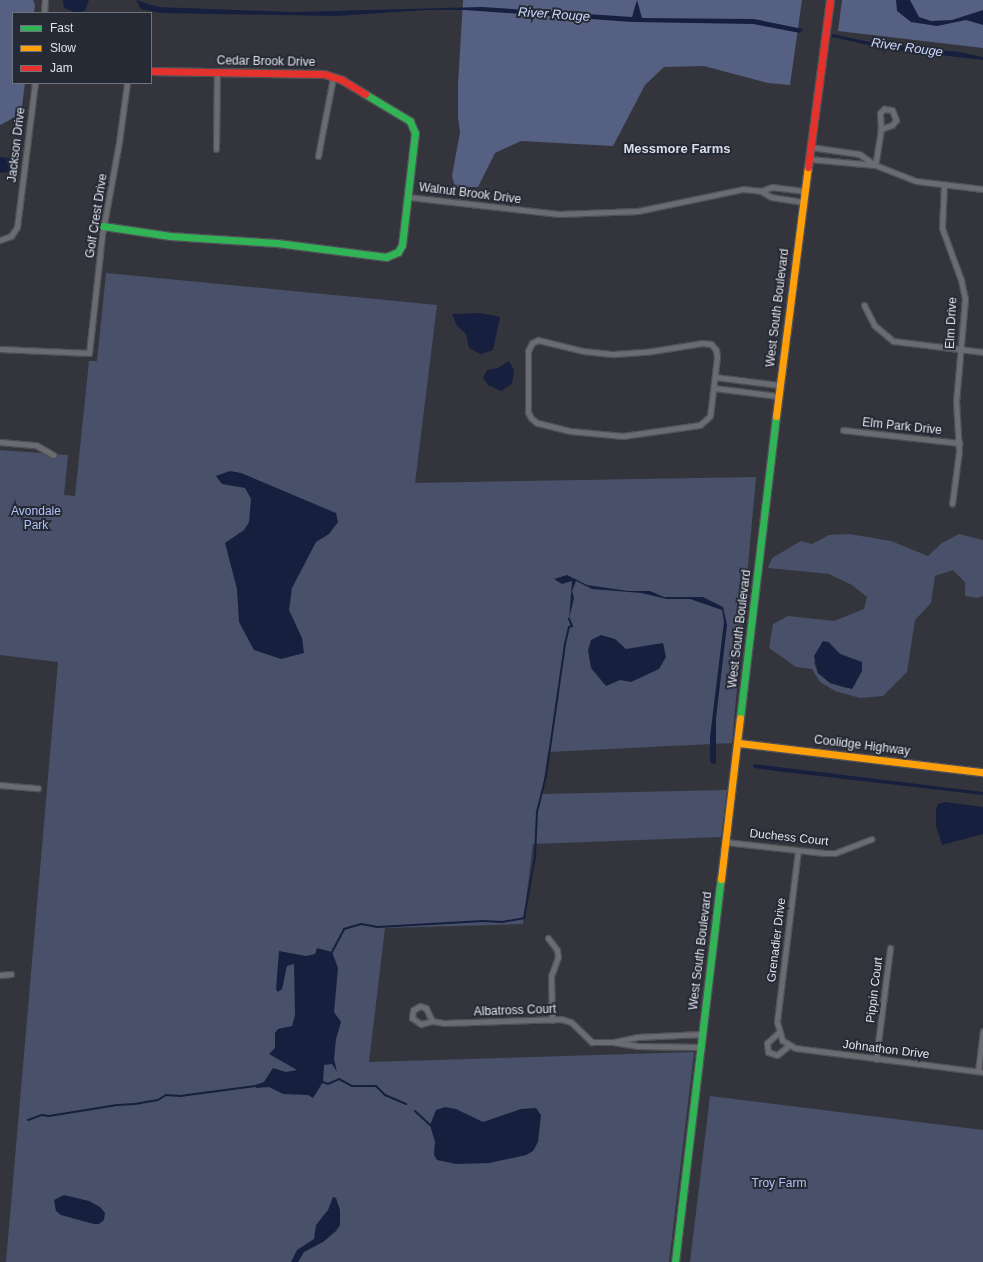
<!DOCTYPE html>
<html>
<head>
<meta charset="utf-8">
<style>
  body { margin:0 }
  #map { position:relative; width:983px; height:1262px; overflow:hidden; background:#34353c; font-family:Arial,sans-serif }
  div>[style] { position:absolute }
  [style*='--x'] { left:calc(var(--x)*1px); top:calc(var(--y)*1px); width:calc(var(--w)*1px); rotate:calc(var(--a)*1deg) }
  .green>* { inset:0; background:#485169 }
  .forest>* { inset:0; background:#556083 }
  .water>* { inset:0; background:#171f3e }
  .stream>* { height:2px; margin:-1px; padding:0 1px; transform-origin:1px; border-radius:1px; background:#171f3e }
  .roads { filter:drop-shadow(1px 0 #505157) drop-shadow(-1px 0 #505157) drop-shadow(0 1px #505157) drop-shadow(0 -1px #505157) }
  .street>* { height:5px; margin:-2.5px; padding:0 2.5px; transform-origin:2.5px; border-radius:2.5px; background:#6b6c72 }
  .fast>* { height:7px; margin:-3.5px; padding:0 3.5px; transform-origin:3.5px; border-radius:3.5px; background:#30b455 }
  .slow>* { height:7px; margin:-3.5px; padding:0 3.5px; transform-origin:3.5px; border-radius:3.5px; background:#ff9f0a }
  .jam>* { height:7px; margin:-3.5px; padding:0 3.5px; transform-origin:3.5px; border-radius:3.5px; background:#e5322d }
  span { translate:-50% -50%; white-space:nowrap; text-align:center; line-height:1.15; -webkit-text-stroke:4px #262a35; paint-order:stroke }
  .street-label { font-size:12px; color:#e0e3eb }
  .park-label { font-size:12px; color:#b0c2f5 }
  .water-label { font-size:13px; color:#c9d7fe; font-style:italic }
  .neighbourhood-label { font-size:13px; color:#d8ddec; font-weight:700 }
  .legend { position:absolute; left:12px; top:12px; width:140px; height:72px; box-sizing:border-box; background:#262a35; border:1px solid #70747e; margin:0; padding:5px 7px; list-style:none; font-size:12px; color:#e0e3eb }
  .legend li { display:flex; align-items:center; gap:8px; height:20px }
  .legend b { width:20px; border:1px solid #70747e }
</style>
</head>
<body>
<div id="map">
  <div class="green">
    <i style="clip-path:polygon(106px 273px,437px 305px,415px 483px,756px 477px,732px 743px,548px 752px,542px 794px,727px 790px,721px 837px,533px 844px,523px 924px,385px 928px,369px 1062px,694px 1052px,669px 1262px,6px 1262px,58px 662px,0 655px,0 450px,68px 455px,64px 495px,75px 496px,89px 361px,97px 361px)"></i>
    <i style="clip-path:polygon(evenodd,849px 534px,891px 541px,928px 556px,942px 543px,959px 534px,983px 540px,983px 596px,977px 598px,965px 596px,965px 582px,953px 570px,935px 576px,931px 603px,915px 620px,907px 672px,883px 696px,860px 698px,835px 691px,820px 682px,812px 669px,796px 667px,769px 648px,773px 624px,788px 616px,834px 621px,864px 609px,867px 597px,852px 585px,829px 574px,768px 568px,772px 558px,801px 541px,812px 544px,829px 535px,849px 534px,823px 642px,829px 642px,840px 654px,856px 660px,858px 674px,855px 685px,846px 688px,830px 683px,818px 673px,814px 663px,823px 642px)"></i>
    <i style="clip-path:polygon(710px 1096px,983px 1130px,983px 1262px,690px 1262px)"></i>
  </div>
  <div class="forest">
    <i style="clip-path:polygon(0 0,33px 0,35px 5px,34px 13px,13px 13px,13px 83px,25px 83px,21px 114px,0 125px)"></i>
    <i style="clip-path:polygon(463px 0,802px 0,790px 85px,768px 83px,704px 66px,664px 67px,645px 85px,613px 146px,521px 141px,495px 153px,478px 187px,455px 187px,452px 176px,460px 132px,458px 117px,458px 85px)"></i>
    <i style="clip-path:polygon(842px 0,983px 0,983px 48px,838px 31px)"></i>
  </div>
  <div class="water">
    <i style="clip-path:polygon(63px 0,89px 0,85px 11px,77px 13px,64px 8px)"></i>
    <i style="clip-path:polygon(136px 0,158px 7px,292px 12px,482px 7px,632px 17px,637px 0,642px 18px,754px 19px,803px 29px,800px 33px,753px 24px,632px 22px,465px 10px,426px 10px,336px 16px,161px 13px,141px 9px)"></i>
    <i style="clip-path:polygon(896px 0,910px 0,919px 17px,931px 21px,952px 20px,983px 10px,983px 25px,966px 20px,937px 26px,911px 22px,897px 11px)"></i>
    <i style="clip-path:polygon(832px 34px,884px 45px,960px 52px,983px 57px,983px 60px,885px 49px,837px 38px,831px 37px)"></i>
    <i style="clip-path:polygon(0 157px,12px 158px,9px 172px,0 173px)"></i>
    <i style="clip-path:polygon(480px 313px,500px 317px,493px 350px,481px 354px,469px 348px,466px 334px,457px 326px,452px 314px)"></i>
    <i style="clip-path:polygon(509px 361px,514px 370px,512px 384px,501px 391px,488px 385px,483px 378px,487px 370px,498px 368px)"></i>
    <i style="clip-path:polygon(230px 471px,241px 473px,336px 513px,338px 522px,329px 534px,316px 542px,292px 588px,289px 610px,302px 638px,304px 653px,281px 659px,254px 650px,239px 622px,237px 589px,225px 543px,244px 530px,249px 522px,251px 499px,245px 488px,222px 484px,216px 476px)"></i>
    <i style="clip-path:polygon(567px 575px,587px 585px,628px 591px,650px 591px,664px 597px,703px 597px,723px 607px,727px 625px,716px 718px,716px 764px,711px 763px,710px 759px,710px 737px,724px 622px,722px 610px,690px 599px,667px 599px,641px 593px,592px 589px,576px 581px,572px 591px,574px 598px,569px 619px,572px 581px,562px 584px,554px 579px)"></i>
    <i style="clip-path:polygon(601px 635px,615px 639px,626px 649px,663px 643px,666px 657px,659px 669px,631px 682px,620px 680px,606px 686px,591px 668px,588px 650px,591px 640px)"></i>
    <i style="clip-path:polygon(823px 641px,828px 642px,840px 654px,862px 662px,862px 671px,852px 689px,830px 683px,818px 673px,814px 656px)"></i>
    <i style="clip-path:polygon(753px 764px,983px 792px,983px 795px,776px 771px,754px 768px)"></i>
    <i style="clip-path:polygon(945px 802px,983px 807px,983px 834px,942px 845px,936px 826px,936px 809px,938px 804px)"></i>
    <i style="clip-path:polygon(317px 948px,332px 952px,338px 968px,334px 1012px,341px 1022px,336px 1039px,334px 1059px,337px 1072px,332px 1064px,324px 1065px,323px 1082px,313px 1098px,308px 1095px,283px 1094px,269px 1087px,256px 1088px,255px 1085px,264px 1082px,273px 1068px,286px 1072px,297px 1070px,269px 1054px,275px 1048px,275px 1033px,278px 1029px,292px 1026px,295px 1015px,294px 964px,287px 966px,282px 989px,278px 992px,276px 989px,279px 951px,306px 956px,315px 954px)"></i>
    <i style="clip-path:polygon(445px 1107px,456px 1109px,483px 1122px,521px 1109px,536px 1108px,541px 1115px,538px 1142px,533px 1151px,526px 1155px,489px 1163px,456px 1164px,437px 1160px,434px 1155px,435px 1142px,430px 1125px,436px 1110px)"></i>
    <i style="clip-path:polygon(64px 1195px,89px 1201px,100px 1207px,105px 1213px,104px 1220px,99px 1224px,94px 1224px,61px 1215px,56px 1211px,54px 1200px)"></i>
    <i style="clip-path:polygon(333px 1197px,336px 1198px,340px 1210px,340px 1225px,336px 1231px,323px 1242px,304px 1252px,298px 1262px,291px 1262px,297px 1250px,314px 1239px,316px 1225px,328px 1210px)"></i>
  </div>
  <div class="stream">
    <i style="--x:332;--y:952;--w:26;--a:-62"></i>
    <i style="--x:344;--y:929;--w:18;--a:-16"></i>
    <i style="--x:361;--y:924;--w:17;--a:10"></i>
    <i style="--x:378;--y:927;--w:105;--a:-3.3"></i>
    <i style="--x:483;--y:921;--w:19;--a:3"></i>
    <i style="--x:502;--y:922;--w:22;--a:-10"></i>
    <i style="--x:524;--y:918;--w:62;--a:-79.8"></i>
    <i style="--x:535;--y:857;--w:45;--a:-87.5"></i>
    <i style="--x:537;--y:812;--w:37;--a:-76"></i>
    <i style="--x:546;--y:776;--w:133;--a:-81.8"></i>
    <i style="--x:565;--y:644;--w:17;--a:-77"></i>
    <i style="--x:569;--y:627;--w:3;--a:-18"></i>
    <i style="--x:572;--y:626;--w:8;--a:-113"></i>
    <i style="--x:323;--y:1082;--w:5;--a:22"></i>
    <i style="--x:328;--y:1084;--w:12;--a:-24"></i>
    <i style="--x:339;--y:1079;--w:15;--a:28"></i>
    <i style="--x:352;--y:1086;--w:24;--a:0"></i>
    <i style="--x:376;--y:1086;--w:13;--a:45"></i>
    <i style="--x:385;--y:1095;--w:23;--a:23"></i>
    <i style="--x:415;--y:1111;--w:21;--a:43"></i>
    <i style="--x:28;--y:1120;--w:15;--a:-20"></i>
    <i style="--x:42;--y:1115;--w:7;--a:8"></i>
    <i style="--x:49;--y:1116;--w:69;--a:-9.2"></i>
    <i style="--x:117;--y:1105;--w:18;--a:-3"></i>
    <i style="--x:135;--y:1104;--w:23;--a:-10"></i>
    <i style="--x:158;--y:1100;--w:9;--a:-32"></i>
    <i style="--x:166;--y:1095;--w:14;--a:4"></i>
    <i style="--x:180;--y:1096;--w:76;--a:-7.6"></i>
  </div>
  <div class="roads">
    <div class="street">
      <i style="--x:44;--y:13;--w:13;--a:-86"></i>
      <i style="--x:881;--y:129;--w:16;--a:-94"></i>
      <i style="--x:880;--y:113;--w:6;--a:-45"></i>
      <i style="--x:884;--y:109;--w:8;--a:7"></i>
      <i style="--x:892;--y:110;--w:11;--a:68"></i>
      <i style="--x:896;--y:120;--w:6;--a:129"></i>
      <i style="--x:892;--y:125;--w:12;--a:160"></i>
      <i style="--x:881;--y:129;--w:36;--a:99"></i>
      <i style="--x:875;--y:165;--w:44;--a:21.3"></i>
      <i style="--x:916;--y:181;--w:67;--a:6.8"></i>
      <i style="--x:216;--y:149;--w:77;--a:-89.3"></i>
      <i style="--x:318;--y:156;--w:80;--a:-79.2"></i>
      <i style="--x:809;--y:159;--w:66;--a:5.2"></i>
      <i style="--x:875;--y:165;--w:19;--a:-145"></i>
      <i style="--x:859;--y:154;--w:49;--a:-171.7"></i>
      <i style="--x:944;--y:184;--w:44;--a:92.6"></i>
      <i style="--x:942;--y:228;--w:55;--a:69.9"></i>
      <i style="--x:961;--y:280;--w:19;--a:78"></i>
      <i style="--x:965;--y:299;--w:102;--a:95"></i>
      <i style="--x:956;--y:401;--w:50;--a:86.6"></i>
      <i style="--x:959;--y:451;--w:53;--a:97.5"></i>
      <i style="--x:761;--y:191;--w:12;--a:-20"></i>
      <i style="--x:772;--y:187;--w:33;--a:7"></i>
      <i style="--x:408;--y:197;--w:152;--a:6.4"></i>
      <i style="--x:559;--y:214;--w:79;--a:-2.2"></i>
      <i style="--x:638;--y:211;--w:107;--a:-11.8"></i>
      <i style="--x:743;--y:189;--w:18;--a:6"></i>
      <i style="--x:761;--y:191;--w:12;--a:31"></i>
      <i style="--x:771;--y:197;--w:32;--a:9"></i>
      <i style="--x:0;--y:240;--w:12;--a:-20"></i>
      <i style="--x:11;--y:236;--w:11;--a:-56"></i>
      <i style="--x:17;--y:227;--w:145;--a:-82.9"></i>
      <i style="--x:864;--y:305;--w:22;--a:63"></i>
      <i style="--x:874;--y:325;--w:25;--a:40"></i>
      <i style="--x:893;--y:341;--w:91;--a:7"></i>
      <i style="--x:538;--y:340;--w:46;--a:13.7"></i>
      <i style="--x:583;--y:351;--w:31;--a:6"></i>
      <i style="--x:614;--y:354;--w:32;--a:-4"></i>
      <i style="--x:646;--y:352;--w:57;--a:-9.1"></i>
      <i style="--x:702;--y:343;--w:9;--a:6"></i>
      <i style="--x:711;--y:344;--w:8;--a:50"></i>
      <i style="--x:716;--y:350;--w:7;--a:82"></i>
      <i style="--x:717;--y:357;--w:59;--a:96.8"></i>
      <i style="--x:710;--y:416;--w:13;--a:138"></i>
      <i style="--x:700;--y:425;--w:78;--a:171.9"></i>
      <i style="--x:623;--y:436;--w:53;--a:-174.6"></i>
      <i style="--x:570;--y:431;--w:34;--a:-166"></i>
      <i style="--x:537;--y:423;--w:8;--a:-140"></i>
      <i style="--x:531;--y:418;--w:7;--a:-117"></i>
      <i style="--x:528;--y:412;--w:61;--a:-90"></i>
      <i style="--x:528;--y:351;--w:9;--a:-63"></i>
      <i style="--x:532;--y:343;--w:7;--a:-27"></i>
      <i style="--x:0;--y:349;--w:89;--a:2.6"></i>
      <i style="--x:89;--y:353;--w:119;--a:-83.7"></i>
      <i style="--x:102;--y:235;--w:95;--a:-79.6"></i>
      <i style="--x:119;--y:142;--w:60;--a:-82.3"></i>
      <i style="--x:715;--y:377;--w:64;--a:7.1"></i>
      <i style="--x:714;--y:388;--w:64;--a:7.1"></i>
      <i style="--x:843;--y:430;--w:117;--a:6.4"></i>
      <i style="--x:0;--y:442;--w:36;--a:5"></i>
      <i style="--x:36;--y:445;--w:20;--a:30"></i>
      <i style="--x:0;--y:785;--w:38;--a:5"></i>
      <i style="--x:725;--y:842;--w:100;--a:6.3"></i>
      <i style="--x:824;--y:853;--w:11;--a:0"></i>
      <i style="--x:835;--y:853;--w:39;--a:-21"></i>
      <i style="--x:798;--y:850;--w:173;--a:97"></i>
      <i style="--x:777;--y:1022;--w:19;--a:74"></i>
      <i style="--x:782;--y:1040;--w:15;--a:32"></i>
      <i style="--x:795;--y:1048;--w:190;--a:7.3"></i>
      <i style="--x:548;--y:938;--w:15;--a:53"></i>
      <i style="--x:557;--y:950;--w:7;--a:82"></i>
      <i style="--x:558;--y:957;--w:20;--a:110"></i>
      <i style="--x:551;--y:976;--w:44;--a:88.7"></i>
      <i style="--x:0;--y:975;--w:11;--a:-5"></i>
      <i style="--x:432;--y:1021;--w:14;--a:-115"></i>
      <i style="--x:426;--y:1008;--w:6;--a:-162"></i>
      <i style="--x:420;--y:1006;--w:8;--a:150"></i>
      <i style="--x:413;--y:1010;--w:8;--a:97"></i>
      <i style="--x:412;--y:1018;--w:11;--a:34"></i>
      <i style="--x:421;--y:1024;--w:11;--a:-15"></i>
      <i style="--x:432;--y:1021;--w:12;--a:9"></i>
      <i style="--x:444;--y:1023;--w:117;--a:-2"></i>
      <i style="--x:561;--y:1019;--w:10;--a:17"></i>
      <i style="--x:571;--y:1022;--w:29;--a:44"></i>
      <i style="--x:592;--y:1042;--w:22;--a:0"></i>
      <i style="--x:778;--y:1033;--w:15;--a:138"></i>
      <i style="--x:767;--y:1043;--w:9;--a:84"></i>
      <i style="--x:768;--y:1052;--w:9;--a:18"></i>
      <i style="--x:777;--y:1055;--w:14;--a:-39"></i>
      <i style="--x:700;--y:1047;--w:62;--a:-179.1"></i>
      <i style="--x:638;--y:1046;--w:24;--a:-171"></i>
      <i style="--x:614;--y:1042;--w:24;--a:-12"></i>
      <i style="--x:637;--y:1037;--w:65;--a:-2.6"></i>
      <i style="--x:876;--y:1059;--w:112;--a:-82.8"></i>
      <i style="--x:978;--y:1071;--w:40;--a:-82.9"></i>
    </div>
    <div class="fast">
      <i style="--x:103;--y:226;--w:68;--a:8.5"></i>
      <i style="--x:170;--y:236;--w:107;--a:3.7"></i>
      <i style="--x:277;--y:243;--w:110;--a:7.3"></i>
      <i style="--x:386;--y:257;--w:13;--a:-23"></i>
      <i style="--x:398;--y:252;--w:8;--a:-60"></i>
      <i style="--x:402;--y:245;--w:113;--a:-83.4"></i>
      <i style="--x:415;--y:133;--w:13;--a:-113"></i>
      <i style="--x:410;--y:121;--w:52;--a:-149"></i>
      <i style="--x:740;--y:718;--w:304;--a:-83.2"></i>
      <i style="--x:675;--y:1262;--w:386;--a:-83.2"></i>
    </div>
    <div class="slow">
      <i style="--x:776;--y:416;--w:251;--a:-82.7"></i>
      <i style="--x:738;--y:743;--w:247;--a:6.8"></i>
      <i style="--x:721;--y:879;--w:162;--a:-83.3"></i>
    </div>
    <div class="jam">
      <i style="--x:151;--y:71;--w:173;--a:1"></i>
      <i style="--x:324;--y:74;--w:19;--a:18"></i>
      <i style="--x:342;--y:80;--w:27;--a:31"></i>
      <i style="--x:808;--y:167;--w:168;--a:-82.5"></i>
    </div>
  </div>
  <div class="street-label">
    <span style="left:266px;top:62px;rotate:1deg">Cedar Brook Drive</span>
    <span style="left:17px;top:145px;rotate:-83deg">Jackson Drive</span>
    <span style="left:470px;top:194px;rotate:7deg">Walnut Brook Drive</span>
    <span style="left:97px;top:216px;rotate:-81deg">Golf Crest Drive</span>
    <span style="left:778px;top:308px;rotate:-83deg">West South Boulevard</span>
    <span style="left:952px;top:323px;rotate:-87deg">Elm Drive</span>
    <span style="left:902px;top:427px;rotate:6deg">Elm Park Drive</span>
    <span style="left:740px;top:629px;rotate:-83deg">West South Boulevard</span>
    <span style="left:862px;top:746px;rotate:7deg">Coolidge Highway</span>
    <span style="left:789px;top:838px;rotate:6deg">Duchess Court</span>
    <span style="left:777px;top:940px;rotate:-83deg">Grenadier Drive</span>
    <span style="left:701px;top:951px;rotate:-83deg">West South Boulevard</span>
    <span style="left:875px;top:990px;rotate:-83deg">Pippin Court</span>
    <span style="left:515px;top:1011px;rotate:-2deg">Albatross Court</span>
    <span style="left:886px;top:1050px;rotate:7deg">Johnathon Drive</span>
  </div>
  <div class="park-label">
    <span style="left:36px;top:519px">Avondale<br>Park</span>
    <span style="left:779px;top:1184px">Troy Farm</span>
  </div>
  <div class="water-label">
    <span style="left:554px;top:15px;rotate:4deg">River Rouge</span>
    <span style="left:907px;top:48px;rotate:8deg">River Rouge</span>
  </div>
  <div class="neighbourhood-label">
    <span style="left:677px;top:149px">Messmore Farms</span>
  </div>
  <ul class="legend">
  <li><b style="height:5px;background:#30b455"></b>Fast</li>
  <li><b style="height:5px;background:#ff9f0a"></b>Slow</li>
  <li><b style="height:5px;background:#e5322d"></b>Jam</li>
  </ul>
</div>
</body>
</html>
